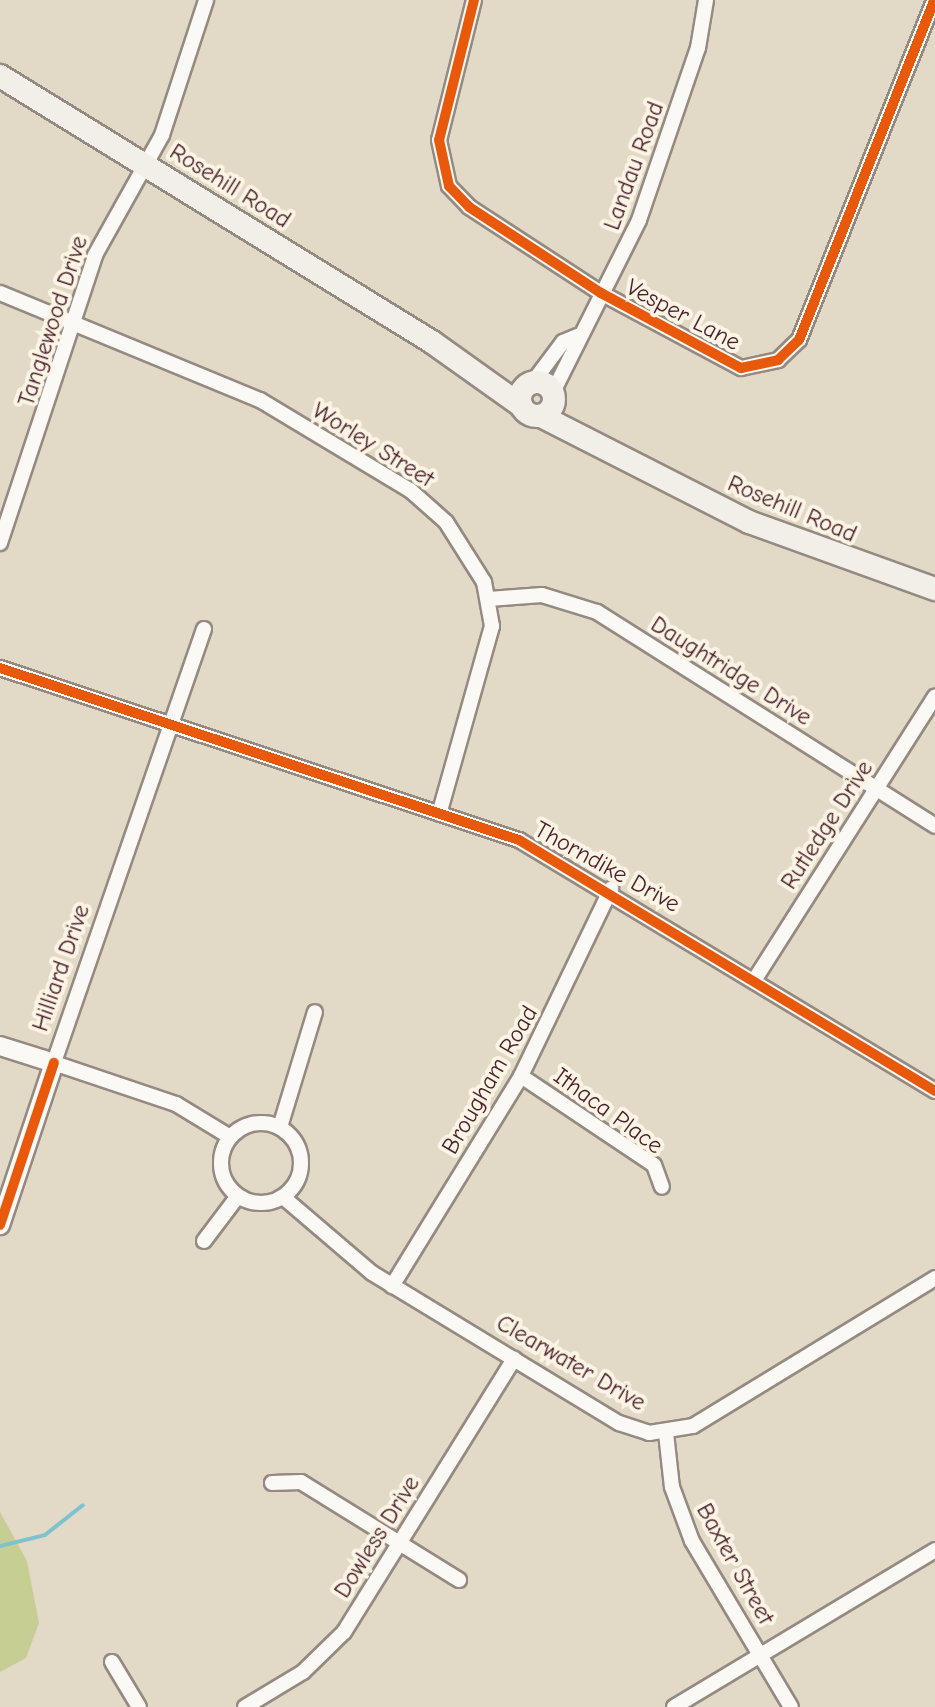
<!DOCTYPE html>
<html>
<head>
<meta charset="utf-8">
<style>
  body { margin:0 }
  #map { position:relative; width:935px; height:1707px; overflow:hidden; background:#e2d9c6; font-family:"Comic Neue",sans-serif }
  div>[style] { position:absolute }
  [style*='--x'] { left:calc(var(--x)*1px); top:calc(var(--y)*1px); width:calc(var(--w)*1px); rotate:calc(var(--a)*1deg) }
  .green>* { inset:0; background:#c7ce93 }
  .stream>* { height:4px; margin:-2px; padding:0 2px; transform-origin:2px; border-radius:2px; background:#7dc2cd }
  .roads { filter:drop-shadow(2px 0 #958a82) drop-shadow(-2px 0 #958a82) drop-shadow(0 2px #958a82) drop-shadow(0 -2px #958a82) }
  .minor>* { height:14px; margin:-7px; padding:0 7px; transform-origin:7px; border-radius:7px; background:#fbf9f6 }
  .minor>.ring { margin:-7px; padding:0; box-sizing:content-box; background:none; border:14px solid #fbf9f6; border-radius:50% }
  .tertiary>* { height:18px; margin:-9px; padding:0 9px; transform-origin:9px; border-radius:9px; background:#fbf9f6 }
  .secondary>* { height:22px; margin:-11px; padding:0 11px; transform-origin:11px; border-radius:11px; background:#f2efe8 }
  .secondary>.ring { margin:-11px; padding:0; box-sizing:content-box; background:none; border:22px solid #f2efe8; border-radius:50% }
  .cycleway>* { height:10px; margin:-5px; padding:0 5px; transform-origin:5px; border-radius:5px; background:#e8590c }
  span { translate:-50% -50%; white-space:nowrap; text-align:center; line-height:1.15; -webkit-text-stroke:8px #fcf5e5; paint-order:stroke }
  .street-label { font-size:24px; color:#4a1f2b }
</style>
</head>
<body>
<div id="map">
  <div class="green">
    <i style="clip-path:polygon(0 1512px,27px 1561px,39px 1623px,26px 1658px,0 1672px)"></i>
  </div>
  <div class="stream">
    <i style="--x:0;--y:1546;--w:46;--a:-13.7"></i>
    <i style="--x:45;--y:1535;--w:48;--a:-38.3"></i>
  </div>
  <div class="roads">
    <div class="minor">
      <i style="--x:474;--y:0;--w:144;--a:104"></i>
      <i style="--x:439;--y:140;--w:47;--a:77.7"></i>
      <i style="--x:449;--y:186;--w:29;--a:46"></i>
      <i style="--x:469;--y:207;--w:158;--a:33.1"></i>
      <i style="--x:601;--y:293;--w:159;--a:28.2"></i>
      <i style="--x:741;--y:368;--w:38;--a:-12"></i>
      <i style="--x:778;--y:360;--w:29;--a:-44"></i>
      <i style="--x:799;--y:340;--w:366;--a:-68.3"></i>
      <i style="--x:0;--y:293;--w:281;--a:22.4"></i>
      <i style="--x:260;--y:400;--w:175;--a:31"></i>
      <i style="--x:410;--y:490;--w:48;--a:41.6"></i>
      <i style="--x:446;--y:522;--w:71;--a:57.7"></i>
      <i style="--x:484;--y:582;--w:45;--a:79.7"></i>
      <i style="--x:492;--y:626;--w:195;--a:105.7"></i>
      <i style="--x:533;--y:382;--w:50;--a:-53.1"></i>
      <i style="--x:563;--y:342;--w:15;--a:-23"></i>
      <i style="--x:553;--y:392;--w:192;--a:-63.4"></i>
      <i style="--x:639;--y:220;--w:182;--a:-71.1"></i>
      <i style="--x:698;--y:48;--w:49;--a:-80.5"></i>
      <i style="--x:0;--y:543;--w:303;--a:-71.7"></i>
      <i style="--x:95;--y:255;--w:137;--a:-60.8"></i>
      <i style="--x:162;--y:135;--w:142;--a:-71.9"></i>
      <i style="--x:489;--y:599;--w:53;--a:-4.3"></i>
      <i style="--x:542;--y:595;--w:58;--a:17.2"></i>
      <i style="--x:597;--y:612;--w:400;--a:32.3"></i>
      <i style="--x:204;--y:629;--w:459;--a:109.1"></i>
      <i style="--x:54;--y:1063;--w:129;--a:18.6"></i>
      <i style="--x:176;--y:1104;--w:63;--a:31.4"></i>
      <i style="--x:0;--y:668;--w:547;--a:18.34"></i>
      <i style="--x:519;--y:840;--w:486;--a:31.1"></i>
      <i style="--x:755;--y:979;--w:335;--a:-57.5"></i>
      <i style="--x:521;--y:1076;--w:160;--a:33.8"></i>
      <i style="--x:654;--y:1165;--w:23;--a:70"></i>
      <i class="ring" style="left:221px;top:1123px;width:66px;height:66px"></i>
      <i style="--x:280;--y:1127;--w:120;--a:-73.1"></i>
      <i style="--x:283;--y:1197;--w:117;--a:40.5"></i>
      <i style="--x:372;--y:1273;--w:289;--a:31.3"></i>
      <i style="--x:619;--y:1423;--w:32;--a:18"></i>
      <i style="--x:649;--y:1433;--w:45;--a:-9"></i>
      <i style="--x:693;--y:1426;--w:284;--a:-31.4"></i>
      <i style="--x:204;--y:1241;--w:56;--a:-52.9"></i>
      <i style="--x:392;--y:1286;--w:246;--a:-58.4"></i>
      <i style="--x:521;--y:1076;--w:208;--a:-64.3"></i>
      <i style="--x:666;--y:1433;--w:54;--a:83.7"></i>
      <i style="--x:672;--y:1487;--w:58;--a:69.7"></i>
      <i style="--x:692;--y:1541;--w:193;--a:59.2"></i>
      <i style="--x:272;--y:1483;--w:29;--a:-2"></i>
      <i style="--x:301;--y:1482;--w:186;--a:31.8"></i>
      <i style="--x:112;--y:1662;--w:52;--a:59"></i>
      <i style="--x:245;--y:1707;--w:68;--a:-31.1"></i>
      <i style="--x:303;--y:1672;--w:57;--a:-44.3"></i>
      <i style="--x:344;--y:1632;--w:322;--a:-58.1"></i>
      <i style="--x:674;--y:1707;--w:305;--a:-31"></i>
    </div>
    <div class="tertiary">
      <i style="--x:0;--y:1046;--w:57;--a:17.5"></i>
      <i style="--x:54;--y:1063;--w:171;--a:108.4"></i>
    </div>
    <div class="secondary">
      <i style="--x:0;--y:76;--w:507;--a:31.62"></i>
      <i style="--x:432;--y:342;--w:107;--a:35.5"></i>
      <i class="ring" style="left:520px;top:382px;width:12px;height:12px"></i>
      <i style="--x:541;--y:416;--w:233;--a:27"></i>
      <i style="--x:749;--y:522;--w:198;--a:19.8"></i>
    </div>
  </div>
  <div class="cycleway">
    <i style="--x:474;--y:0;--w:144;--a:104"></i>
    <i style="--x:439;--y:140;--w:47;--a:77.7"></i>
    <i style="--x:449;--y:186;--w:29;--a:46"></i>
    <i style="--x:469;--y:207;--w:158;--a:33.1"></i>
    <i style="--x:601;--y:293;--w:159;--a:28.2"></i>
    <i style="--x:741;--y:368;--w:38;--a:-12"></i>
    <i style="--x:778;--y:360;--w:29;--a:-44"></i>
    <i style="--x:799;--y:340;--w:366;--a:-68.3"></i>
    <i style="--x:0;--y:668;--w:547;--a:18.34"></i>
    <i style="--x:519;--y:840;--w:486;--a:31.1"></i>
    <i style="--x:0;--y:1225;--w:171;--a:-71.6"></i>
  </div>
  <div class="street-label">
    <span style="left:634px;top:166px;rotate:-70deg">Landau Road</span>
    <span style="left:230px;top:186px;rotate:32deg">Rosehill Road</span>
    <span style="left:683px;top:315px;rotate:28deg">Vesper Lane</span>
    <span style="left:53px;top:321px;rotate:-72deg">Tanglewood Drive</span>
    <span style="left:373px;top:445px;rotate:32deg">Worley Street</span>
    <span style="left:792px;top:509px;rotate:23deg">Rosehill Road</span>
    <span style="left:731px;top:671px;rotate:32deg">Daughtridge Drive</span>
    <span style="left:827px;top:825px;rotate:-57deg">Rutledge Drive</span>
    <span style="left:607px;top:867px;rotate:29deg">Thorndike Drive</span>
    <span style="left:61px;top:968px;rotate:-71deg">Hilliard Drive</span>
    <span style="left:490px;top:1080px;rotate:-60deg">Brougham Road</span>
    <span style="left:608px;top:1111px;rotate:36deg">Ithaca Place</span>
    <span style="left:571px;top:1363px;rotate:30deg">Clearwater Drive</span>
    <span style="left:377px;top:1537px;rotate:-58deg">Dowless Drive</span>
    <span style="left:735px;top:1564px;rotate:61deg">Baxter Street</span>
  </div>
</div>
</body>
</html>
